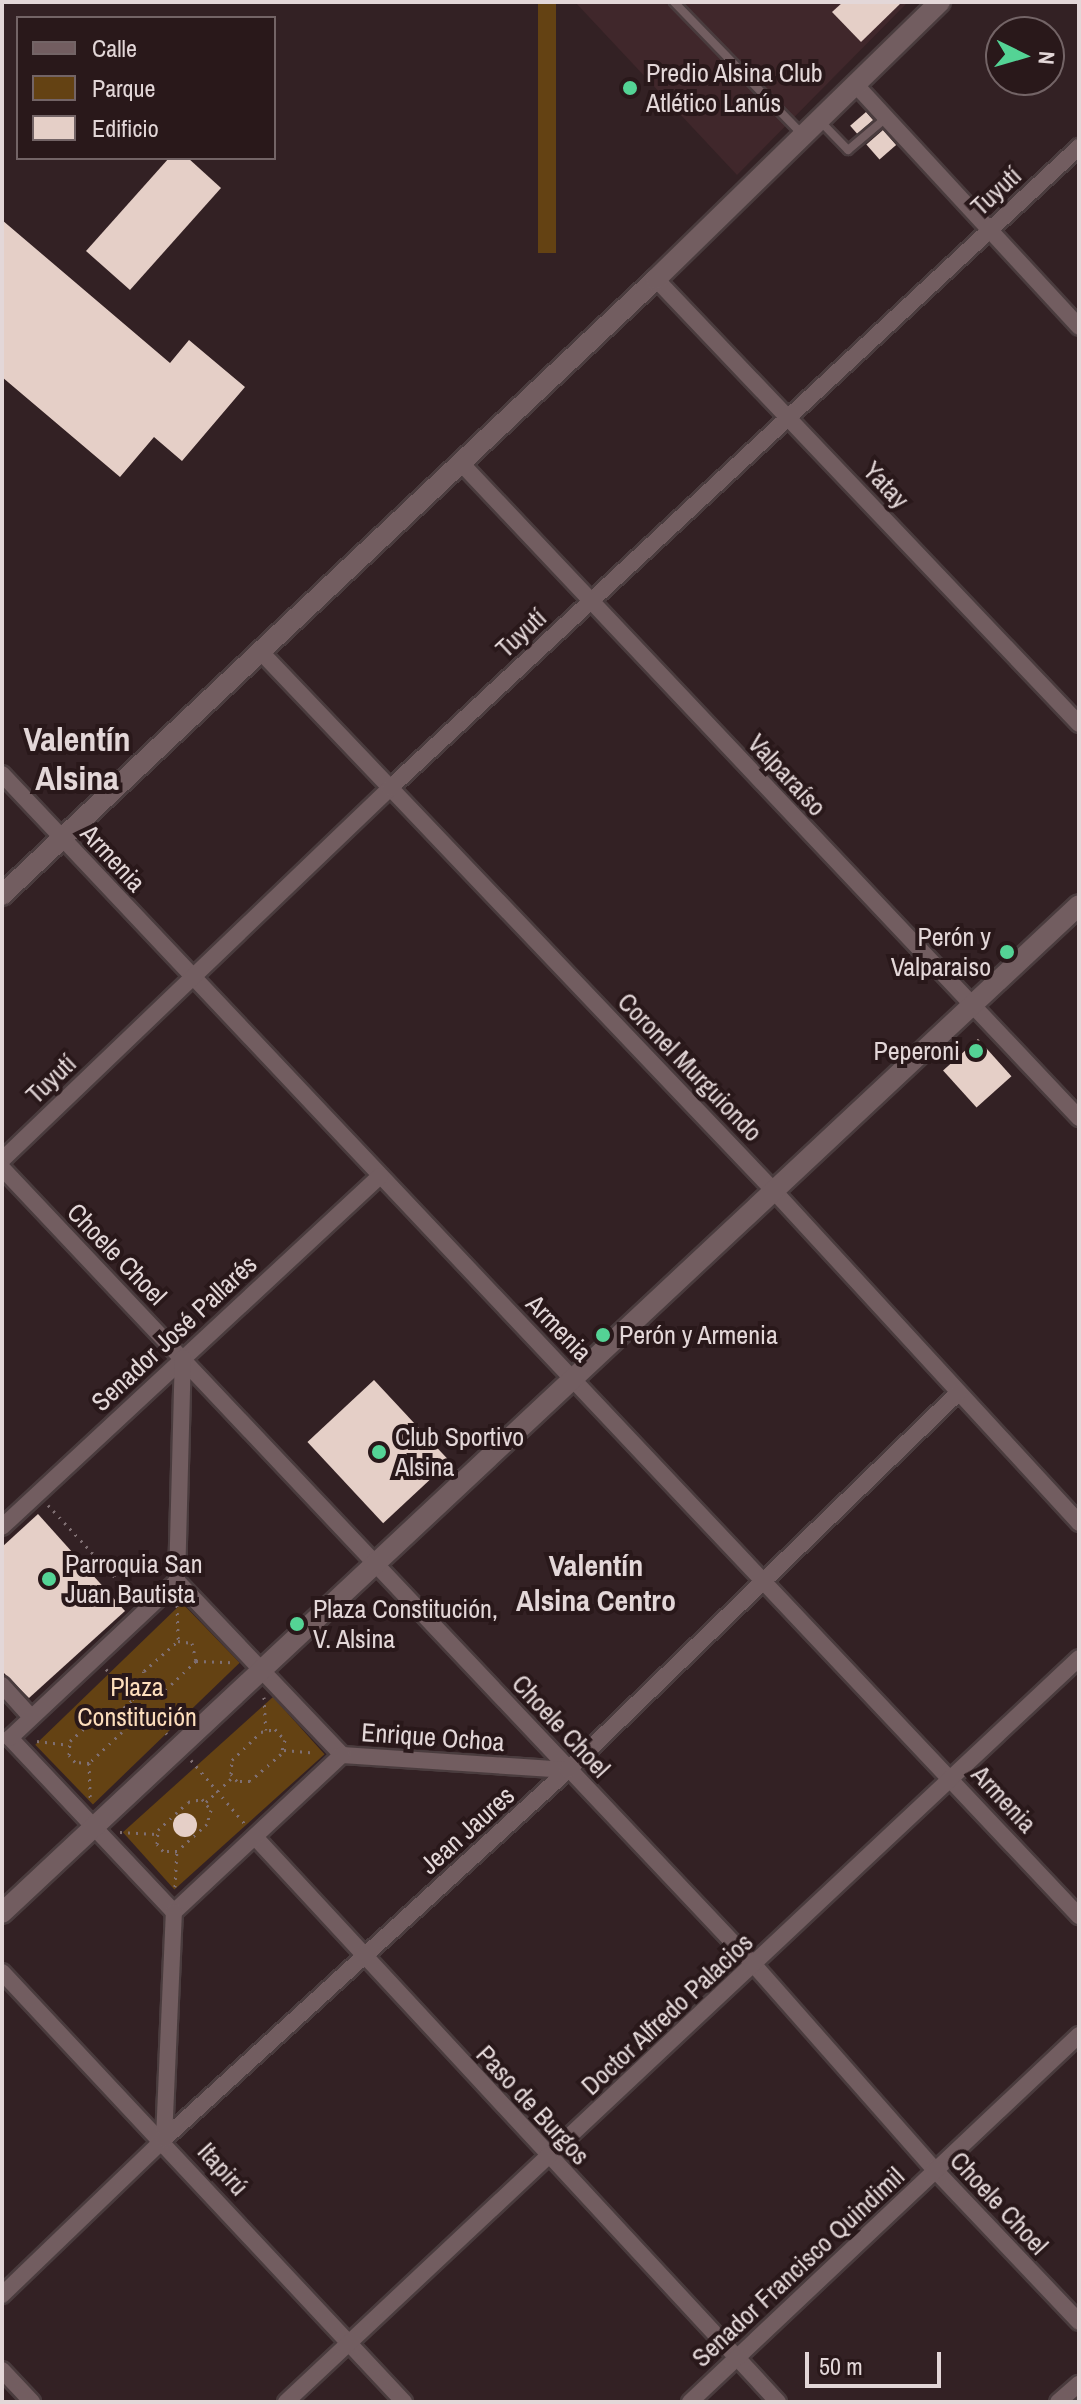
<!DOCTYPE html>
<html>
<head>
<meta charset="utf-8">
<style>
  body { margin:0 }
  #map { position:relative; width:1081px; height:2404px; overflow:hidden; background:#332124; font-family:"Archivo Narrow",sans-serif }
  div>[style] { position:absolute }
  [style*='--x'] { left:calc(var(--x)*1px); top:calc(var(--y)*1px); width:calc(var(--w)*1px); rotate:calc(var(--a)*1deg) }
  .built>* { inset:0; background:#40272b }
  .green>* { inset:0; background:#644213; transform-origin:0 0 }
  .building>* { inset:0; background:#e5cfc7; transform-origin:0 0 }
  .round { border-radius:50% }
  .path>* { height:3px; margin-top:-1.5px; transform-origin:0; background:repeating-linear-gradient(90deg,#7f6f72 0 2px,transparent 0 8px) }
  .roads { filter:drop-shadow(2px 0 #4a3c3e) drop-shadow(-2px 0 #4a3c3e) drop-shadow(0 2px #4a3c3e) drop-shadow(0 -2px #4a3c3e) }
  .service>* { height:8px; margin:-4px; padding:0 4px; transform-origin:4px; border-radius:4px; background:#725d60 }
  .minor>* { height:16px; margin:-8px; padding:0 8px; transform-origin:8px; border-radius:8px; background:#725d60 }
  .tertiary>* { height:20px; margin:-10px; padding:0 10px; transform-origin:10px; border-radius:10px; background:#725d60 }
  .secondary>* { height:20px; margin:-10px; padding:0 10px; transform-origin:10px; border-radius:10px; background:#725d60 }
  .dots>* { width:22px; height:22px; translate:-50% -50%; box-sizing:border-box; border:4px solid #29181a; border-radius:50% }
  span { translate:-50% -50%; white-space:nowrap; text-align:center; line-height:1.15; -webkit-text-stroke:8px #29181a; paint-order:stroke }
  .poi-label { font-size:26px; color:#e3d7d8 }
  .left { translate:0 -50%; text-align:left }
  .right { translate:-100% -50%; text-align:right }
  .street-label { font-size:26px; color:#e3d7d8 }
  .park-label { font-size:26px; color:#fddebc }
  .quarter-label { font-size:30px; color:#e3d7d8; font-weight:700 }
  .district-label { font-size:34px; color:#e3d7d8; font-weight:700 }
  .frame { position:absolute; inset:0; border:4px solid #e3d7d8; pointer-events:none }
  .legend { position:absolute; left:16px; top:16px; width:260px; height:144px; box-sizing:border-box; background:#29181a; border:2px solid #736466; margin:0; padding:10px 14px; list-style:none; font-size:24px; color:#e3d7d8 }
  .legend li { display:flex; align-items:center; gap:16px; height:40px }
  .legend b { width:40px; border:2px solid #736466 }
  .north { position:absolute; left:985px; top:16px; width:80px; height:80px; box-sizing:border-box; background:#29181a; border:2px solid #736466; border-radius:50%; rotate:95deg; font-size:22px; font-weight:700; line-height:32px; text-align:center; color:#e3d7d8 }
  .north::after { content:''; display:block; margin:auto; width:28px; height:36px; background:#54d395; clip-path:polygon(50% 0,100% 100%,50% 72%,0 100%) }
  .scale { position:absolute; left:805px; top:2352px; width:136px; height:36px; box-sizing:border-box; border:4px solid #e3d7d8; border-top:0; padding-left:10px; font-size:24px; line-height:28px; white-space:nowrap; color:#e3d7d8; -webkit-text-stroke:6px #29181a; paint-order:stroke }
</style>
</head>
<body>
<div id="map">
  <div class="built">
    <i style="clip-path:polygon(575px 2px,908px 2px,737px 175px)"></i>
  </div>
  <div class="green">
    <i style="left:538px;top:2px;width:18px;height:251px"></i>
    <i style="left:182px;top:1603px;width:83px;height:204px;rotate:46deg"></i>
    <i style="left:273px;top:1697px;width:77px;height:202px;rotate:48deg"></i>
  </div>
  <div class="building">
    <i style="clip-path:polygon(843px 2px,902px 2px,861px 42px,832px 12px)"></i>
    <i style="left:866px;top:112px;width:11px;height:21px;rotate:49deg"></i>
    <i style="left:883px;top:130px;width:20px;height:22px;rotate:49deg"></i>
    <i style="clip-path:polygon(169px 158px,188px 158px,221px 188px,130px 290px,86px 251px)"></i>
    <i style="clip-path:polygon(2px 220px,170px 363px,189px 340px,245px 387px,182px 461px,154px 437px,120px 477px,2px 377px)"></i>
    <i style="left:978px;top:1039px;width:50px;height:47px;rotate:48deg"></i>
    <i style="left:374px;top:1380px;width:111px;height:91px;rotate:47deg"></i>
    <i style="clip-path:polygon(38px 1514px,125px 1611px,29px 1698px,2px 1671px,2px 1547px)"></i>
    <i class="round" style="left:173px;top:1813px;width:24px;height:24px"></i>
  </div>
  <div class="path">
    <i style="--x:48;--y:1505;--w:128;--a:47.2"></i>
    <i style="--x:177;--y:1605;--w:36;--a:88"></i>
    <i style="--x:178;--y:1641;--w:14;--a:8"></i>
    <i style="--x:192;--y:1643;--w:18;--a:77"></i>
    <i style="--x:196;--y:1661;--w:47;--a:136.7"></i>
    <i style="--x:162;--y:1693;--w:13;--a:-176"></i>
    <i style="--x:149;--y:1692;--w:14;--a:-124"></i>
    <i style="--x:141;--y:1680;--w:9;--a:-72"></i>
    <i style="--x:144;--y:1671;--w:45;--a:-41.4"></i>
    <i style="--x:196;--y:1661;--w:36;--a:2"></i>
    <i style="--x:106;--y:1669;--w:89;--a:46.8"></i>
    <i style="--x:264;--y:1697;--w:33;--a:87"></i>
    <i style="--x:104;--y:1711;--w:18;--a:19"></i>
    <i style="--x:121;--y:1717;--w:15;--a:86"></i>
    <i style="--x:122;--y:1732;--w:45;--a:136.8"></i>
    <i style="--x:89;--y:1763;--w:14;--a:-176"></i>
    <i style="--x:75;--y:1762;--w:9;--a:-131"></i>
    <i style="--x:69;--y:1755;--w:14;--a:-86"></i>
    <i style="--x:70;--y:1741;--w:45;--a:-41.4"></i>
    <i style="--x:118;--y:1713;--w:36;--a:-42"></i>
    <i style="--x:275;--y:1729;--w:15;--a:48"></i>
    <i style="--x:285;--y:1740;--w:15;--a:106"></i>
    <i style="--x:281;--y:1754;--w:41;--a:138.9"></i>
    <i style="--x:250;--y:1781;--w:13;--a:180"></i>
    <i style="--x:237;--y:1781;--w:9;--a:-131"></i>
    <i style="--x:231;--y:1774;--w:14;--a:-86"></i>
    <i style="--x:232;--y:1760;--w:40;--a:-44"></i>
    <i style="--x:261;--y:1732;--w:14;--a:-12"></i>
    <i style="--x:37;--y:1741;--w:31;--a:7"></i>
    <i style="--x:284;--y:1750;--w:32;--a:5"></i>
    <i style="--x:191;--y:1760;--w:84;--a:49.8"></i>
    <i style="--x:89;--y:1763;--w:36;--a:88"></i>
    <i style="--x:202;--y:1799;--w:14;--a:51"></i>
    <i style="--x:211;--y:1810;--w:15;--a:106"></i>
    <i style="--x:207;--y:1824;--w:40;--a:138"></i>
    <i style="--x:177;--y:1851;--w:14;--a:180"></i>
    <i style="--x:163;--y:1851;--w:9;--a:-131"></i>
    <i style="--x:157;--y:1844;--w:14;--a:-86"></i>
    <i style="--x:158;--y:1830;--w:41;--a:-43"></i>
    <i style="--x:188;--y:1802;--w:14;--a:-12"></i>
    <i style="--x:206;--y:1802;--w:37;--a:-43"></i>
    <i style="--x:120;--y:1832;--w:36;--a:3"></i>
    <i style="--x:175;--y:1887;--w:36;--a:-87"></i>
  </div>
  <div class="roads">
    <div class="service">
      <i style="--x:674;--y:2;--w:184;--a:45.9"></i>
      <i style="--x:821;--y:122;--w:39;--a:46"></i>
      <i style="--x:848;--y:150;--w:50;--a:-40.1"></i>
    </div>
    <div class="minor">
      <i style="--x:855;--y:84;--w:330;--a:47.3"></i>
      <i style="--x:656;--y:279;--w:614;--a:46.45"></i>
      <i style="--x:461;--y:463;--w:901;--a:46.66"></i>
      <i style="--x:260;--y:651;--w:746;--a:46.41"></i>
      <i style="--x:774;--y:1191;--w:451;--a:47.4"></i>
      <i style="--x:2;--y:774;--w:1570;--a:46.68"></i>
      <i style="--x:2;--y:1160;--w:538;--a:-43.79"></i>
      <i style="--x:390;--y:788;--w:941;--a:-42.93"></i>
      <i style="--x:2;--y:1168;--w:1097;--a:46.66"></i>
      <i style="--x:755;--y:1966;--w:272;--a:48.6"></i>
      <i style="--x:935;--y:2170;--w:209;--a:46.5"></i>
      <i style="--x:2;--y:1527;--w:516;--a:-42.88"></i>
      <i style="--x:177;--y:1581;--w:240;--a:46.5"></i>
      <i style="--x:177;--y:1581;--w:223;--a:-88.5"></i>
      <i style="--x:2;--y:1685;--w:40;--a:48"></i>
      <i style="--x:10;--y:1738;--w:239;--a:46.7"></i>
      <i style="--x:10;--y:1738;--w:229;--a:-43.2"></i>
      <i style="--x:342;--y:1755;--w:226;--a:3.8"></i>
      <i style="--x:255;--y:1837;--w:770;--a:47.21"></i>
      <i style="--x:174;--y:1912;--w:230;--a:-43.1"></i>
      <i style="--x:2;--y:1972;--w:589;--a:46.93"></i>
      <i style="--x:164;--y:2139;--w:227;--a:-87.5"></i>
      <i style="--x:2;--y:2295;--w:225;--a:-43.9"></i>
      <i style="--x:164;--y:2139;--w:547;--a:-42.41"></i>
      <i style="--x:568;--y:1770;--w:542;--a:-44.03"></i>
      <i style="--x:2;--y:2370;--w:44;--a:46.8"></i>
      <i style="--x:286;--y:2402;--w:1087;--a:-43.17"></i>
      <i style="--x:690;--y:2402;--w:535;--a:-43.33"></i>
      <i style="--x:1058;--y:2402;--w:28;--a:-41"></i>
    </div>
    <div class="tertiary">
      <i style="--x:2;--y:1913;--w:1475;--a:-43.1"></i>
    </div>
    <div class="secondary">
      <i style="--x:2;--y:895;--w:898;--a:-43.29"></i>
      <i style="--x:656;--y:279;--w:397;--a:-44.3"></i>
    </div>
  </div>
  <div class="dots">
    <i style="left:630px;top:88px;background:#54d395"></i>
    <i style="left:1007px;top:952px;background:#54d395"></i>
    <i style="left:976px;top:1051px;background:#54d395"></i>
    <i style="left:603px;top:1335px;background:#54d395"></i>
    <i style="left:379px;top:1452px;background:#54d395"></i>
    <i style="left:49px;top:1579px;background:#54d395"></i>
    <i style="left:297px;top:1624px;background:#54d395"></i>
  </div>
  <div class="poi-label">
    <span class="left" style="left:646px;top:88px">Predio Alsina Club<br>Atlético Lanús</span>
    <span class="right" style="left:991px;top:952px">Perón y<br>Valparaiso</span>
    <span class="right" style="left:960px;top:1051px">Peperoni</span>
    <span class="left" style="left:619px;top:1335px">Perón y Armenia</span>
    <span class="left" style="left:395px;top:1452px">Club Sportivo<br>Alsina</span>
    <span class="left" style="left:65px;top:1579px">Parroquia San<br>Juan Bautista</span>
    <span class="left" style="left:313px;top:1624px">Plaza Constitución,<br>V. Alsina</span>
  </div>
  <div class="street-label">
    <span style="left:996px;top:191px;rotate:-43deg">Tuyutí</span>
    <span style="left:886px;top:485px;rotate:47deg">Yatay</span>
    <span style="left:521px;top:633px;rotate:-43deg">Tuyutí</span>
    <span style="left:787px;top:775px;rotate:47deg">Valparaíso</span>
    <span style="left:113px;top:858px;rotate:47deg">Armenia</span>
    <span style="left:690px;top:1067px;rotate:46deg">Coronel Murguiondo</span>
    <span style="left:51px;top:1079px;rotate:-44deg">Tuyutí</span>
    <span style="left:117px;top:1254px;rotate:46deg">Choele Choel</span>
    <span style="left:559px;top:1328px;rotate:46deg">Armenia</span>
    <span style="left:174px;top:1333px;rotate:-43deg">Senador José Pallarés</span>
    <span style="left:561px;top:1726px;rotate:47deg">Choele Choel</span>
    <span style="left:433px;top:1737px;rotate:4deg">Enrique Ochoa</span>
    <span style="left:1004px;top:1799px;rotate:47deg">Armenia</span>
    <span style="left:467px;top:1830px;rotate:-42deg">Jean Jaures</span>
    <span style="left:667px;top:2014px;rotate:-43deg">Doctor Alfredo Palacios</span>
    <span style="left:533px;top:2105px;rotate:47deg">Paso de Burgos</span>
    <span style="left:223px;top:2169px;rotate:48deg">Itapirú</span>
    <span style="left:999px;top:2203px;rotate:47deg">Choele Choel</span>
    <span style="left:798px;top:2267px;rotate:-43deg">Senador Francisco Quindimil</span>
  </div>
  <div class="park-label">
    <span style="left:137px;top:1702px">Plaza<br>Constitución</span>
  </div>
  <div class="quarter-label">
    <span style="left:596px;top:1582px">Valentín<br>Alsina Centro</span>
  </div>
  <div class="district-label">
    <span style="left:77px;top:759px">Valentín<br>Alsina</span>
  </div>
  <div class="frame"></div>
  <ul class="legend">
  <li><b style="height:10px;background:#725d60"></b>Calle</li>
  <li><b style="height:22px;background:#644213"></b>Parque</li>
  <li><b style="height:22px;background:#e5cfc7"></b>Edificio</li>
  </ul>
  <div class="north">N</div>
  <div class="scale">50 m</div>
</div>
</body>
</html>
